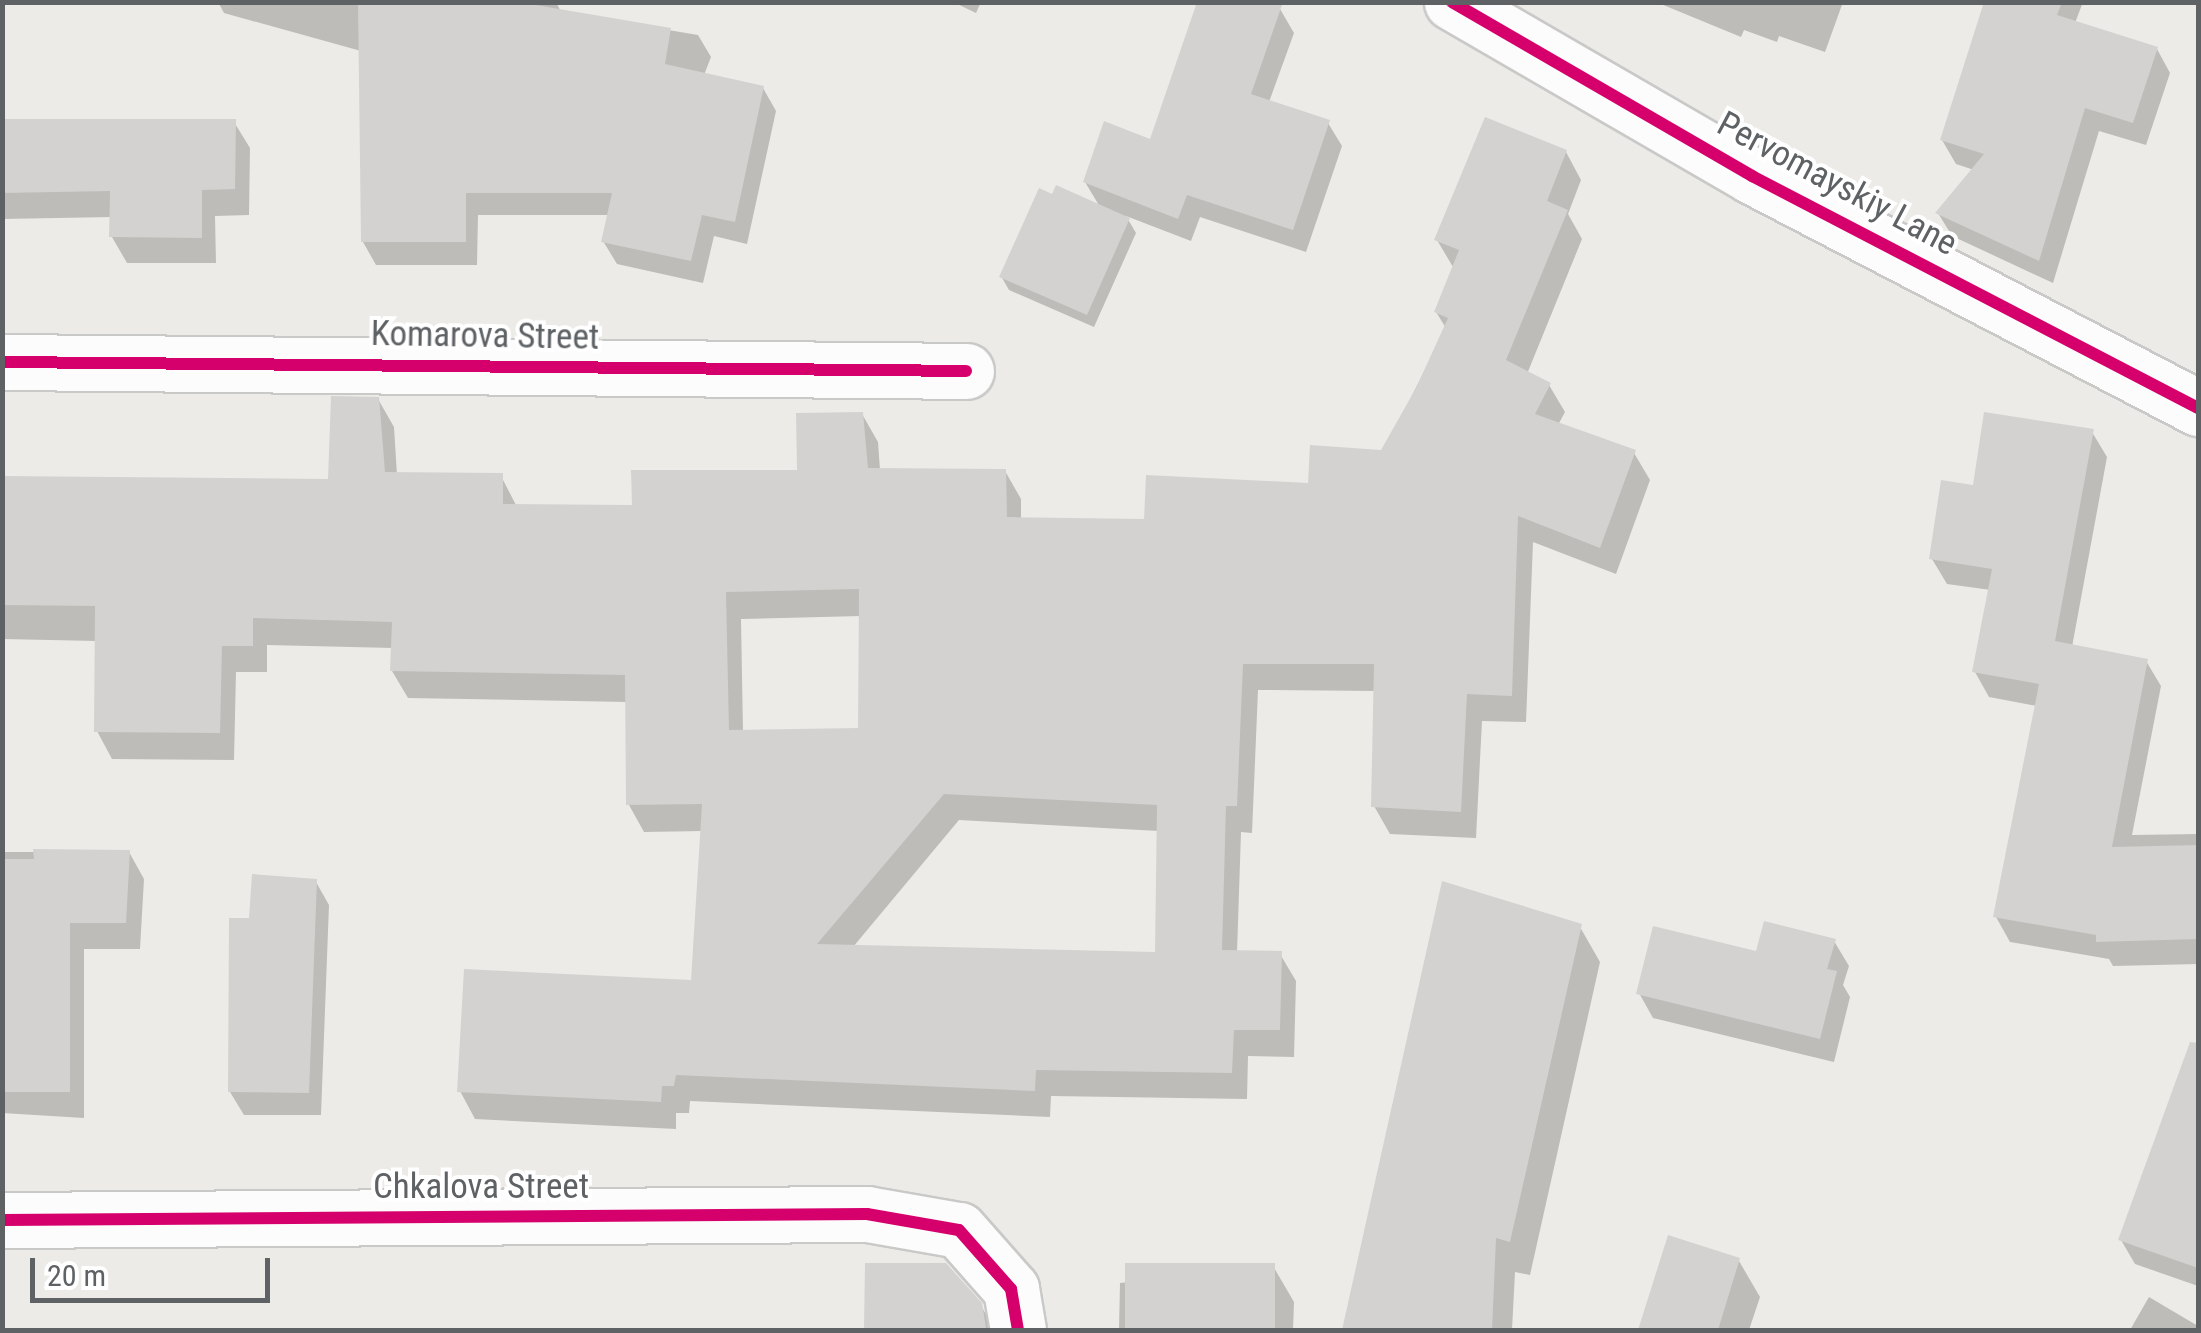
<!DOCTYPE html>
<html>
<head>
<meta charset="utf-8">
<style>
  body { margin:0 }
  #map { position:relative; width:2201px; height:1333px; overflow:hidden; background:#edebe8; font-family:"Roboto Condensed",sans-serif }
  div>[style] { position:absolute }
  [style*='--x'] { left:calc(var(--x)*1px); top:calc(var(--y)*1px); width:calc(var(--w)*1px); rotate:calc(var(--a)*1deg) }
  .shadow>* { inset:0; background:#0003 }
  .building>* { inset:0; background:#d4d2d1; transform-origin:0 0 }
  .roads { filter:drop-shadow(2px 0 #c9c9c8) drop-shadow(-2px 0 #c9c9c8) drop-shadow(0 2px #c9c9c8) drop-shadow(0 -2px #c9c9c8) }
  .minor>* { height:55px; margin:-27.5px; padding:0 27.5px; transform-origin:27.5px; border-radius:27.5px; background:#fcfcfc }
  .cycleway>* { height:12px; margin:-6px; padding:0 6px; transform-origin:6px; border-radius:6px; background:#d6006c }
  span { translate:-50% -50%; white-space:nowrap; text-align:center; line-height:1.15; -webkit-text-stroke:8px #fff; paint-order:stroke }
  .street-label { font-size:35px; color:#5e6265 }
  .frame { position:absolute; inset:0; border:5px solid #5e6265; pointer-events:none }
  .scale { position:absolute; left:30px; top:1258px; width:240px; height:45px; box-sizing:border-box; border:5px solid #5e6265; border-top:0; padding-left:12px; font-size:30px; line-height:35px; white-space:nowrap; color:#5e6265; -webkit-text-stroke:8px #fff; paint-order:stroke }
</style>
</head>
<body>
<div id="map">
  <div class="shadow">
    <i style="clip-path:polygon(218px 2px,556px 2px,561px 12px,698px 35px,711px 57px,704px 75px,763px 88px,776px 111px,747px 244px,714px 236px,703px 283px,617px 264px,603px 241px,609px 215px,478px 215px,477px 265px,376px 265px,363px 242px,361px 51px,224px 13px)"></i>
    <i style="clip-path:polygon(953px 2px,981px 2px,976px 13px)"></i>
    <i style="clip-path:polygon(1656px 2px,1843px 2px,1825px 52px,1779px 36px,1777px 42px,1744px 30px,1741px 37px)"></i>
    <i style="clip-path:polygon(1986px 2px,2083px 2px,2075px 23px,2157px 49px,2170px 73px,2146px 145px,2099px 131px,2053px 283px,1952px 236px,1938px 213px,1974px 170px,1956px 164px,1942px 140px)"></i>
    <i style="clip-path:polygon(1280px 9px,1294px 33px,1269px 102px,1328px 123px,1342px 146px,1306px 252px,1200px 217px,1191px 241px,1126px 216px,1136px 233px,1094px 327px,1009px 290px,1001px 276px,1100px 207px,1085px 182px,1152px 142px)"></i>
    <i style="clip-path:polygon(234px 122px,250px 148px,249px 215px,215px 216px,216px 263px,127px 263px,112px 237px,112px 217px,2px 219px,2px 123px)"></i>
    <i style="clip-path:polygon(evenodd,1566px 152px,1581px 180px,1568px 214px,1582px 239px,1527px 374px,1549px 385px,1565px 412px,1558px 425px,1634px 453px,1650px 480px,1616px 574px,1533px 542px,1526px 722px,1482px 721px,1476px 838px,1390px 834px,1374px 806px,1376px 691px,1258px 690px,1252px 833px,1241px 832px,1237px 953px,1280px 954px,1296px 981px,1294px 1057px,1248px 1056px,1247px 1099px,1051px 1096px,1050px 1117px,690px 1101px,689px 1113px,676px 1113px,676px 1129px,475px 1119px,460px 1091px,693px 983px,703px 831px,644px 832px,629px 805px,627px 702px,408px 698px,392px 671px,393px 648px,267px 645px,267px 672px,236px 672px,234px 760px,112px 759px,97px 731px,97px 641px,2px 639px,2px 477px,330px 481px,378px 399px,394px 427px,397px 475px,501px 476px,517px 507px,634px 507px,800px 473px,862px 414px,878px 442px,880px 470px,1005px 471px,1021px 499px,1021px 519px,1147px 521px,1310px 485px,1383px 453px,1446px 328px,1436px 312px,1453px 267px,1437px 240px,1566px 152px,861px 616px,860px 730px,743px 732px,741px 619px,861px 616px,1566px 152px,959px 820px,1159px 831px,1158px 955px,853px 947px,959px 820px)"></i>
    <i style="clip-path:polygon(2092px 432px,2107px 457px,2072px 647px,2146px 661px,2161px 686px,2132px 835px,2198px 834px,2198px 964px,2113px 966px,2109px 959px,2010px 942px,1996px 917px,2037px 706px,1989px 697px,1975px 672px,1991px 590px,1947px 584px,1932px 559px,1976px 488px)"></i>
    <i style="clip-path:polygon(2px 852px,129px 852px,144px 879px,140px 949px,84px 949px,84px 1118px,2px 1113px)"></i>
    <i style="clip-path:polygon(316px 882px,329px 905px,321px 1115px,244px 1115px,230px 1092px,251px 921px)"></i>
    <i style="clip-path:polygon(1444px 884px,1580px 927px,1600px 962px,1530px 1275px,1515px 1272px,1512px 1330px,1345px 1330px)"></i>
    <i style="clip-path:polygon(1834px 941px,1849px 966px,1843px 985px,1850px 997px,1834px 1062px,1653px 1018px,1639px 993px,1758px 954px)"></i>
    <i style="clip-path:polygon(2179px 1098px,2198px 1104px,2198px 1286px,2135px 1264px,2121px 1240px)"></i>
    <i style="clip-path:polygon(1669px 1239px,1739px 1261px,1760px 1297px,1749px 1330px,1641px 1330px)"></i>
    <i style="clip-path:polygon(1273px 1266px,1294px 1302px,1293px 1330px,1119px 1330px,1120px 1283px)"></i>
    <i style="clip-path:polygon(2149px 1297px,2198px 1326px,2198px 1330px,2130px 1330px)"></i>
    <i style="clip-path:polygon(980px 1304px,995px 1330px,867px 1327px)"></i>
  </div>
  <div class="building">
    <i style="clip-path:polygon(358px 2px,518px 2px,671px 28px,665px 64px,764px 86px,735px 222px,702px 215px,691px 261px,601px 242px,612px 193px,466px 193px,466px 242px,361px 242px)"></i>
    <i style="clip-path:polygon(1197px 2px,1283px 2px,1251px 94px,1330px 120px,1293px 230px,1187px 195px,1178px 219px,1083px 182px,1104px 121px,1150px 139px)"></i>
    <i style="clip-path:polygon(1984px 2px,2062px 2px,2057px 15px,2158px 47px,2133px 123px,2085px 108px,2039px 261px,1935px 213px,1984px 154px,1940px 140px)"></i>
    <i style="clip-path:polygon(evenodd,1485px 117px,1567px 150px,1547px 201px,1568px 210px,1506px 360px,1551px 383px,1535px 414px,1636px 450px,1600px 548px,1518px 516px,1512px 696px,1467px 694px,1461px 812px,1371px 807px,1374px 664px,1243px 664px,1237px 806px,1226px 806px,1222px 950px,1282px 951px,1280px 1030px,1234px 1030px,1232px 1073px,1036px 1070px,1035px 1091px,676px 1075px,674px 1086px,662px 1086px,661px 1102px,457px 1092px,464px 969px,691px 980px,702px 804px,626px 805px,625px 675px,390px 671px,392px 622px,253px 618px,253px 646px,222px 646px,220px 733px,94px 732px,95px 606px,2px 605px,2px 476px,328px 479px,331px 396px,379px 397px,385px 472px,503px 473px,503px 504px,632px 505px,631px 470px,797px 470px,796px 413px,863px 412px,868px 468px,1006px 469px,1007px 517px,1144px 519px,1146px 475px,1308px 483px,1310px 445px,1381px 450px,1416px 388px,1448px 318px,1434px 312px,1459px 250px,1434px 240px,1485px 117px,859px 589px,858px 728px,729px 730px,726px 592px,859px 589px,1485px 117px,944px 794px,1157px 805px,1155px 952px,817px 944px,944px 794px)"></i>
    <i style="clip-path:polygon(2px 119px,236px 119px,235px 189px,202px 190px,202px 238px,109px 237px,110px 191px,2px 193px)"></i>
    <i style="clip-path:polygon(1056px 185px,1130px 218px,1087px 315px,999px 277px,1039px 188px,1052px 194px)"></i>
    <i style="clip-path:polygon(1984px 412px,2094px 429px,2055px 641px,2148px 659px,2112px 847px,2198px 845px,2198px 939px,2096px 942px,2096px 935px,1993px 917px,2039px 684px,1972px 672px,1992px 569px,1929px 559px,1941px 480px,1973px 485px)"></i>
    <i style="clip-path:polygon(33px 849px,130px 850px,126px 923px,70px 923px,70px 1092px,2px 1092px,2px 859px,34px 859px)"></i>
    <i style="clip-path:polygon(252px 874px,317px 879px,309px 1093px,228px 1092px,229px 918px,249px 918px)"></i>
    <i style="clip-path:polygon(1442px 881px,1582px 924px,1510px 1242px,1496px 1238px,1492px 1330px,1342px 1330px)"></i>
    <i style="clip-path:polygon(1764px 921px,1836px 939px,1827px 969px,1837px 971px,1820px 1039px,1636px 994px,1653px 926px,1756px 951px)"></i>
    <i style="clip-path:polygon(2190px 1042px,2198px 1043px,2198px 1268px,2118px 1240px)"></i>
    <i style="clip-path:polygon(1668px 1235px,1740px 1258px,1718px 1330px,1638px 1330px)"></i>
    <i style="clip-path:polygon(865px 1263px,946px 1263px,982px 1303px,986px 1328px,864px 1328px)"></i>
    <i style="left:1125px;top:1263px;width:150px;height:67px"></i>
  </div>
  <div class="roads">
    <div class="minor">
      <i style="--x:1452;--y:2;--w:347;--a:30.1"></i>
      <i style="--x:1752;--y:176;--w:503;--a:27.48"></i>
      <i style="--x:2;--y:362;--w:964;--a:0.53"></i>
      <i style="--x:2;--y:1220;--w:865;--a:-0.4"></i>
      <i style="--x:867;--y:1214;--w:93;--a:9.9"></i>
      <i style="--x:959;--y:1230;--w:79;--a:48.6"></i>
      <i style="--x:1011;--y:1289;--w:42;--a:80.3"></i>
    </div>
  </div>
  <div class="cycleway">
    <i style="--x:1452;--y:2;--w:347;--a:30.1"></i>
    <i style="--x:1752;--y:176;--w:503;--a:27.48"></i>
    <i style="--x:2;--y:362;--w:964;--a:0.53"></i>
    <i style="--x:2;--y:1220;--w:865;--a:-0.4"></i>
    <i style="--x:867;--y:1214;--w:93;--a:9.9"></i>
    <i style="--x:959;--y:1230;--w:79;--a:48.6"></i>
    <i style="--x:1011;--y:1289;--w:42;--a:80.3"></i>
  </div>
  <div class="street-label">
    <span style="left:1837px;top:184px;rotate:28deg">Pervomayskiy Lane</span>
    <span style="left:485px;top:336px;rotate:1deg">Komarova Street</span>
    <span style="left:481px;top:1187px">Chkalova Street</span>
  </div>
  <div class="frame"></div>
  <div class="scale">20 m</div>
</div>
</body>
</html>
